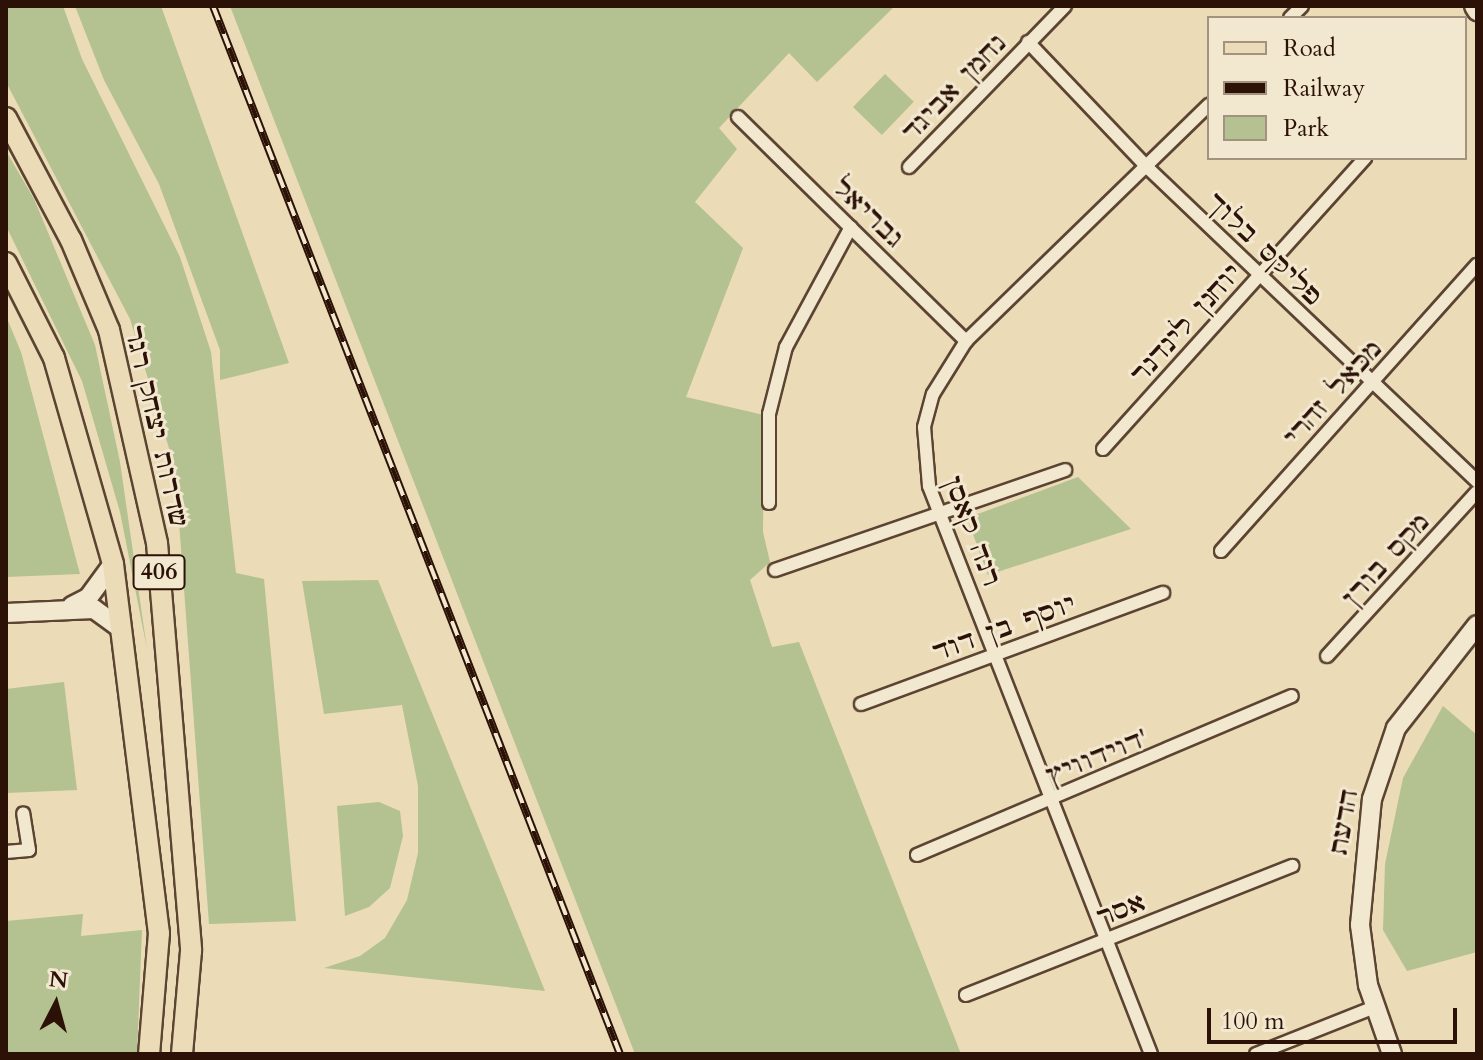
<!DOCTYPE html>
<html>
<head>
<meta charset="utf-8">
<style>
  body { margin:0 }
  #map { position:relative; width:1483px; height:1060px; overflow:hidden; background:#ebdbb6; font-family:Cardo,"Frank Ruhl Libre",serif }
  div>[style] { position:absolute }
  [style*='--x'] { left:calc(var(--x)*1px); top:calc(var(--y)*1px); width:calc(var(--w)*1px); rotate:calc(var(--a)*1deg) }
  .green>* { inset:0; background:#b4c191; transform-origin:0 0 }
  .roads { filter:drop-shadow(2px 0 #5c4432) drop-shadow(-2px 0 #5c4432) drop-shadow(0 2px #5c4432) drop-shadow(0 -2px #5c4432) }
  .street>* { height:12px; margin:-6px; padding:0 6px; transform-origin:6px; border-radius:6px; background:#f2e8d0 }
  .secondary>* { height:18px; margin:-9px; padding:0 9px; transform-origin:9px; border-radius:9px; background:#f2e8d0 }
  .primary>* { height:20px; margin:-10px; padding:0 10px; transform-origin:10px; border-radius:10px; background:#ebdbb6 }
  .rail>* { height:8px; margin-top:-4px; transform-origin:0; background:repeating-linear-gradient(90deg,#f2e8d0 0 15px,#2c1106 0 30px); box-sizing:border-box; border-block:2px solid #2c1106 }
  span { translate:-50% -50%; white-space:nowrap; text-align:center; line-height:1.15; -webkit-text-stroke:6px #f2e8d0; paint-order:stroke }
  .shield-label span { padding:2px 6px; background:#f2e8d0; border:2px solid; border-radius:6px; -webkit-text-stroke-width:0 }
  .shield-label { font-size:24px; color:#2c1106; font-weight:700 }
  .street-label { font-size:26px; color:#2c1106 }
  .frame { position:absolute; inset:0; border:8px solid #2c1106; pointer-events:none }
  .legend { position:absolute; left:1207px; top:16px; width:260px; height:144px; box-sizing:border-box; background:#f2e8d0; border:2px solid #a3927f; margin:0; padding:10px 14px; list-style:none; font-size:24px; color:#2c1106 }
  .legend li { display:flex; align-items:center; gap:16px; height:40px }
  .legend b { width:40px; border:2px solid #a3927f }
  .north { position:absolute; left:16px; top:964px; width:80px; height:80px; -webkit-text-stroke:6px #f2e8d0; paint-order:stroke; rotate:6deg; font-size:22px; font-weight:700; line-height:32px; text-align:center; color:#2c1106 }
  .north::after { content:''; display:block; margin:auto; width:28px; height:36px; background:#2c1106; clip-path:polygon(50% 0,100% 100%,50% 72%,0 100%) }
  .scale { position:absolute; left:1207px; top:1008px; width:250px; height:36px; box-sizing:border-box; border:4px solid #2c1106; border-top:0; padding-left:10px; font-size:24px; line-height:28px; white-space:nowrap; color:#2c1106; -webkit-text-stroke:6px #f2e8d0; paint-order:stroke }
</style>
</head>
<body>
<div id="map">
  <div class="green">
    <i style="clip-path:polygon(6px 6px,63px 6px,82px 59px,180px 257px,211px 352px,236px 573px,264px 579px,296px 921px,209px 924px,175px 468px,130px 319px,6px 82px)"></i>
    <i style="clip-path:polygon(75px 6px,161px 6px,289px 363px,220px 380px,220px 350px,159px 184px,104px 80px)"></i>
    <i style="clip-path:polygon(230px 6px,895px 6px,817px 82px,789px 53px,719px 128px,737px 149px,695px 202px,743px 248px,686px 397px,764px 415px,763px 532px,770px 562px,750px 580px,772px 647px,799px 642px,961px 1054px,635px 1054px)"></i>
    <i style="left:885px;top:74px;width:40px;height:46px;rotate:44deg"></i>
    <i style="clip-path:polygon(6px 151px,34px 199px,95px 345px,120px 462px,147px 649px,120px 512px,82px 381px,6px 226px)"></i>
    <i style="clip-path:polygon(6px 316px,21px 352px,80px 574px,6px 577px)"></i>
    <i style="clip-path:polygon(1078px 477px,1131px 529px,988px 575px,967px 518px)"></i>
    <i style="clip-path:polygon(378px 580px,545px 991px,324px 968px,360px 956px,385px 938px,407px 900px,418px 853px,418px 786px,402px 705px,324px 714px,302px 581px)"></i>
    <i style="clip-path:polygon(64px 682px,77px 790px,6px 793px,6px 689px)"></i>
    <i style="clip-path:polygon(1443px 706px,1477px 735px,1477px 952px,1407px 971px,1383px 930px,1385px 864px,1403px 778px)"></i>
    <i style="clip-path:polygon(379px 802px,400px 811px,403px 836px,390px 888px,369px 907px,345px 916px,337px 806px)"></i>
    <i style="clip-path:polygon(83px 914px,81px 936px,142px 930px,137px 1054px,6px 1054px,6px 921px)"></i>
  </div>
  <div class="roads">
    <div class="street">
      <i style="--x:1290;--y:18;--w:17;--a:-45"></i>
      <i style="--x:1028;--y:42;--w:175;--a:46.4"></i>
      <i style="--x:1149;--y:169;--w:453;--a:43.6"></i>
      <i style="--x:738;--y:117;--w:320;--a:44.5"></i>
      <i style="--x:909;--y:167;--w:224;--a:-45.9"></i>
      <i style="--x:1103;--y:449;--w:392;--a:-48"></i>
      <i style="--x:769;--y:503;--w:89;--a:-90"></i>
      <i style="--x:769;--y:414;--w:69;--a:-75.8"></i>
      <i style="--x:786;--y:347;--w:136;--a:-61.6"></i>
      <i style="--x:1221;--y:551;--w:384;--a:-48.2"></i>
      <i style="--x:775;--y:570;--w:307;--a:-19"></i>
      <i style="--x:1327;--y:656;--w:222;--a:-47.6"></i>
      <i style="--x:861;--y:704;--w:322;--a:-20.2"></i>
      <i style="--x:6;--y:852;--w:23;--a:-5"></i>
      <i style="--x:29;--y:850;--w:37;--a:-99"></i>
      <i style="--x:917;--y:855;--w:407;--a:-23"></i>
      <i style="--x:966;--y:995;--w:351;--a:-21.6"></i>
      <i style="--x:1151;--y:1054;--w:610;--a:-111.35"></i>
      <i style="--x:929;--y:486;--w:59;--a:-94.8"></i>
      <i style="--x:924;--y:427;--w:34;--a:-75"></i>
      <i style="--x:933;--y:394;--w:62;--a:-58.1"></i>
      <i style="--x:966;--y:341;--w:339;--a:-44.2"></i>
      <i style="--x:1256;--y:1054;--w:128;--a:-21.6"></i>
    </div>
    <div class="secondary">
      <i style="--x:1474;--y:6;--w:6;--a:59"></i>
      <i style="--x:72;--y:606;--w:18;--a:-27"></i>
      <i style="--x:88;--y:598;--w:42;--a:-53.7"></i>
      <i style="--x:6;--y:613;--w:88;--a:-2.6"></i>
      <i style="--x:94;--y:609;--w:34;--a:36"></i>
      <i style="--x:1392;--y:1054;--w:73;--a:-109.2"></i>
      <i style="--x:1368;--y:985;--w:61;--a:-97.6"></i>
      <i style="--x:1360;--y:925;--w:127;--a:-84.6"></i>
      <i style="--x:1372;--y:799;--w:75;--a:-71.3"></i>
      <i style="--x:1396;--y:728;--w:131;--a:-51.8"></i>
    </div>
    <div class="primary">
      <i style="--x:6;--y:118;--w:138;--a:62"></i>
      <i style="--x:71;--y:240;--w:98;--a:67.1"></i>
      <i style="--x:109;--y:330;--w:218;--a:77.3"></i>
      <i style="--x:157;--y:543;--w:409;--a:85.2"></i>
      <i style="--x:191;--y:951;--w:103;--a:95"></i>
      <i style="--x:6;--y:263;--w:106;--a:63.2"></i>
      <i style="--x:54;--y:358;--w:214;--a:74"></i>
      <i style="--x:113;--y:564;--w:372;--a:82.9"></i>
      <i style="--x:159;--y:933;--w:121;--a:94.7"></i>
    </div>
  </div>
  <div class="rail">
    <i style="--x:213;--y:6;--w:1124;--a:68.78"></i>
  </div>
  <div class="shield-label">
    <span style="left:159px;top:572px">406</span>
  </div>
  <div class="street-label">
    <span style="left:954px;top:88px;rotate:-46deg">נחמן אביגד</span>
    <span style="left:868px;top:213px;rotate:44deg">גבריאל</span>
    <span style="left:1264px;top:249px;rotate:44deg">פליקס בלוך</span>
    <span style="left:1186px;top:324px;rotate:-48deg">יוחנן לינדנר</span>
    <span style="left:1333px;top:393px;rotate:-48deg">מכאל זהרי</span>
    <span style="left:156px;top:426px;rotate:77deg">שדרות יצחק רגר</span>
    <span style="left:972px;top:531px;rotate:69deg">רנה קאסן</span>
    <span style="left:1386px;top:560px;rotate:-48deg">מקס בורן</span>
    <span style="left:1004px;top:628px;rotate:-20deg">יוסף בן דוד</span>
    <span style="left:1097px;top:757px;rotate:-22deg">דוידוויץ'</span>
    <span style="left:1344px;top:822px;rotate:-80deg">הדעת</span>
    <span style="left:1121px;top:910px;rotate:-21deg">אסר</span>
  </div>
  <div class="frame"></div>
  <ul class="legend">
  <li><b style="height:10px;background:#ebdbb6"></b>Road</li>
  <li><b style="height:10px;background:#2c1106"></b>Railway</li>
  <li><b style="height:22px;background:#b4c191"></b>Park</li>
  </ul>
  <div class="north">N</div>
  <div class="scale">100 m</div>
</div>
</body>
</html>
